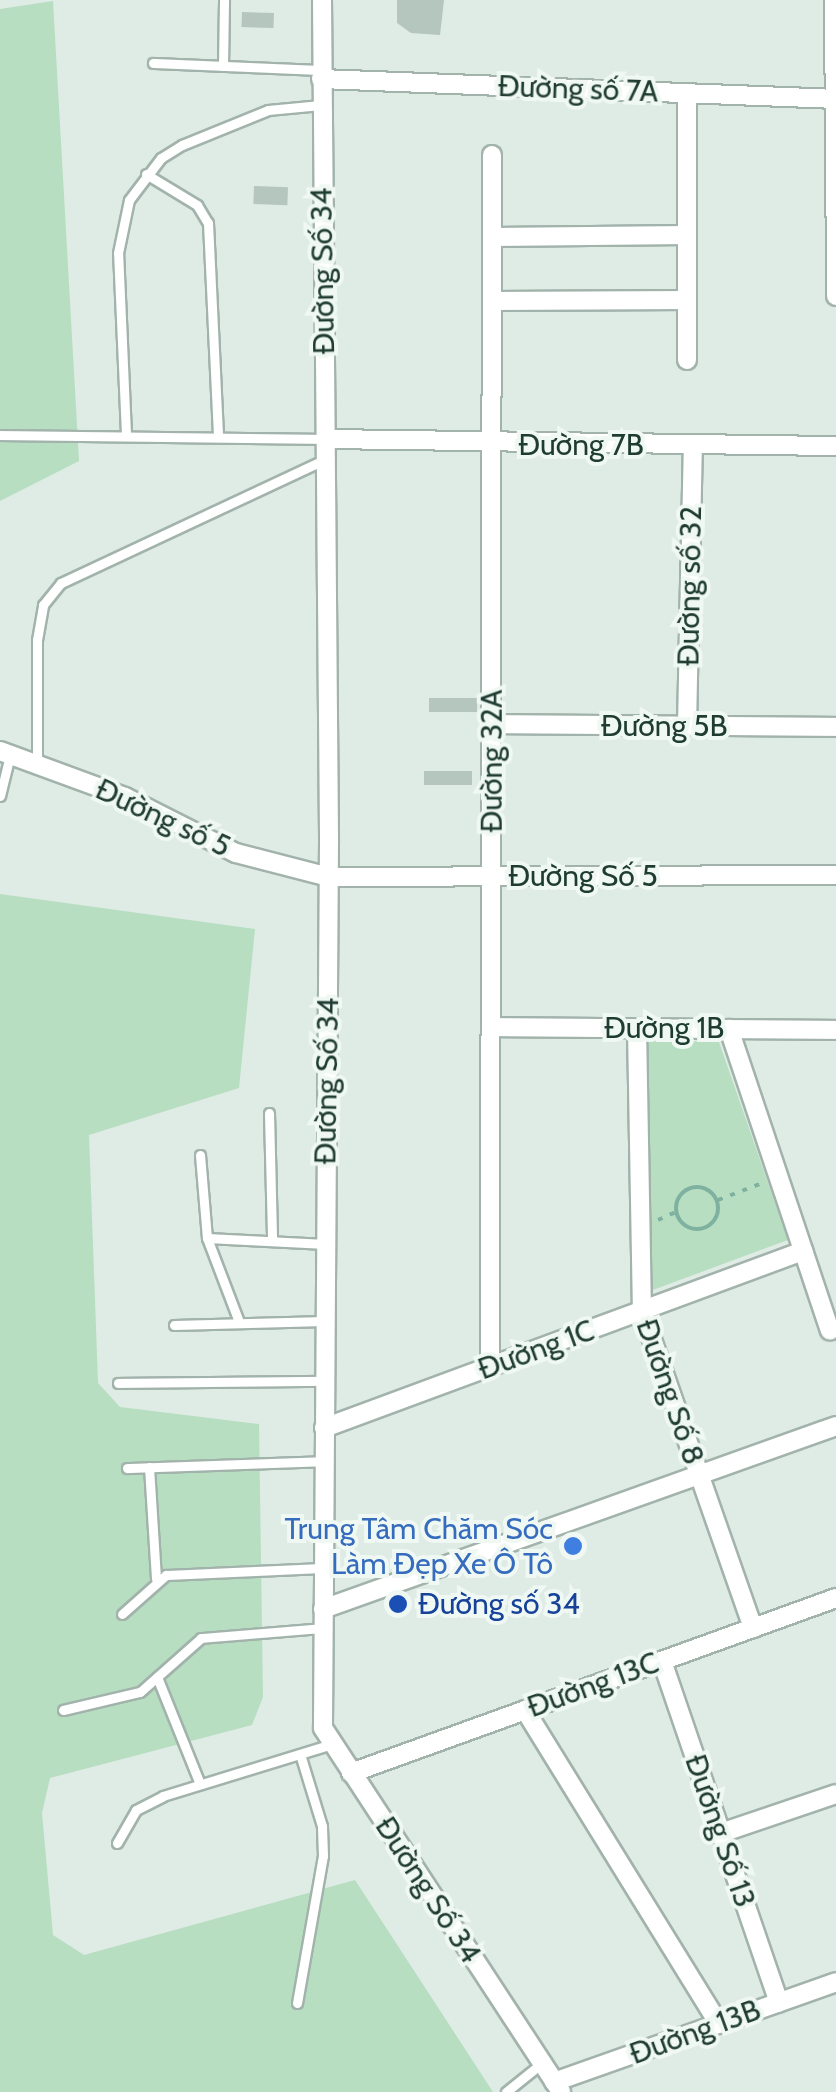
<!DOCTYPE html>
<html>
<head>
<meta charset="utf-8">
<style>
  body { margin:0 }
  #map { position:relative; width:836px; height:2092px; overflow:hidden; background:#dfebe5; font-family:Cabin,sans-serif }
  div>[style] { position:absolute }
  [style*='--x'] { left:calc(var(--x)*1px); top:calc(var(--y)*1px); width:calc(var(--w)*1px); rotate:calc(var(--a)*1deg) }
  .green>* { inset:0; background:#b7dec0 }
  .building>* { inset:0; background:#b4c6be; transform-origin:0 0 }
  .path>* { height:4px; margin-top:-2px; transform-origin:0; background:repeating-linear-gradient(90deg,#7eb19f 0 5px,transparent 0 13px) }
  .path>.ring { margin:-2px; padding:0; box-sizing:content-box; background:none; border:4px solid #7eb19f; border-radius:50% }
  .roads { filter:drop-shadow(2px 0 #a2b3ac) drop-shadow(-2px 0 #a2b3ac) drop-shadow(0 2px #a2b3ac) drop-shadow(0 -2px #a2b3ac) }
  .service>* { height:9px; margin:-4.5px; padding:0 4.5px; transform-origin:4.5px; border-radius:4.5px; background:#fff }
  .minor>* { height:18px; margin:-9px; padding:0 9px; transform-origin:9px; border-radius:9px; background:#fff }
  .dots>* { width:28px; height:28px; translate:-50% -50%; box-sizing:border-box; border:5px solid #f0f8f3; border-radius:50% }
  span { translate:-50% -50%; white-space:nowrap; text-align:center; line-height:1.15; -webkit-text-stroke:8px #f0f8f3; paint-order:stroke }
  .street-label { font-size:30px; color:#1f3c33 }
  .shop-label { font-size:30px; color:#366cbe }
  .right { translate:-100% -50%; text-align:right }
  .transit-label { font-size:30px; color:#164399 }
  .left { translate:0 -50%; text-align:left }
</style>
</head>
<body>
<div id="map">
  <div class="green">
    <i style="clip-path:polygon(53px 1px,79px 461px,0 501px,0 9px)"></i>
    <i style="clip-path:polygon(0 894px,255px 929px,239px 1088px,89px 1135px,98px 1383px,120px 1407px,259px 1424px,263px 1697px,252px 1725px,50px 1778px,42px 1813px,53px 1935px,84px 1955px,355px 1880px,493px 2092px,0 2092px)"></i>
    <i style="clip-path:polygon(647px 1040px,719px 1042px,788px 1240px,650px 1291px)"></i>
  </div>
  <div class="building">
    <i style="clip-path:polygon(397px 0,444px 0,440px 35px,411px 33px,397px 23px)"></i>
    <i style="left:242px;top:12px;width:32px;height:15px;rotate:2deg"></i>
    <i style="left:254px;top:186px;width:34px;height:18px;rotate:2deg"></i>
    <i style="left:429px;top:698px;width:48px;height:14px"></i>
    <i style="left:424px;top:771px;width:48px;height:14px"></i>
  </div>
  <div class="path">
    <i class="ring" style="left:676px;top:1187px;width:38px;height:38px"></i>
    <i style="--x:718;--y:1200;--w:50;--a:-21"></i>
    <i style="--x:658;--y:1220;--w:20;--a:-24"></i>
  </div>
  <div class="roads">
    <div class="service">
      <i style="--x:153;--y:63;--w:168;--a:2.4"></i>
      <i style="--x:223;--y:66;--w:66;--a:-89.1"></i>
      <i style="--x:146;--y:174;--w:60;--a:31.3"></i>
      <i style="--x:197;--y:205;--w:21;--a:59"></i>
      <i style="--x:208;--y:223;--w:211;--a:87.3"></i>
      <i style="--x:126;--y:434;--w:181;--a:-92.5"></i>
      <i style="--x:118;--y:253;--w:54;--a:-78.3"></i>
      <i style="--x:129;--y:200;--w:53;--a:-52.7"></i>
      <i style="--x:161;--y:158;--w:25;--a:-32"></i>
      <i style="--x:182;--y:145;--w:93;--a:-22.1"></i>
      <i style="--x:268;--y:110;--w:53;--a:-5.4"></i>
      <i style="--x:0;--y:435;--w:326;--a:0.7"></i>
      <i style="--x:37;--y:763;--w:123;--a:-90"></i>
      <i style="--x:37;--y:640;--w:36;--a:-80"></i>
      <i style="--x:43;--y:605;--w:28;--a:-51"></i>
      <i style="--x:61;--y:583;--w:293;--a:-25.1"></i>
      <i style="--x:0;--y:796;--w:42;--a:-76.3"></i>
      <i style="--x:269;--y:1113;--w:127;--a:88.6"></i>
      <i style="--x:200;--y:1155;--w:83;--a:85.2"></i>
      <i style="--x:207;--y:1238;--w:119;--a:2.9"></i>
      <i style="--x:207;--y:1238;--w:90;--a:69.1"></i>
      <i style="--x:174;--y:1325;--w:151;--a:-1.5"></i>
      <i style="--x:118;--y:1383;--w:207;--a:-0.6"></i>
      <i style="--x:149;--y:1467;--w:112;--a:86.4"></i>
      <i style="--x:127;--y:1468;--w:197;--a:-2"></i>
      <i style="--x:122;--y:1614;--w:59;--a:-41.6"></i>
      <i style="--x:166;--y:1575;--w:157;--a:-2.6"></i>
      <i style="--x:157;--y:1677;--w:115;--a:68.1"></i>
      <i style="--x:63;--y:1710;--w:79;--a:-13.2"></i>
      <i style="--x:140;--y:1692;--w:81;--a:-41.5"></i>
      <i style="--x:201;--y:1638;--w:122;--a:-4.7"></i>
      <i style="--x:117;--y:1843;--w:38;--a:-60"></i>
      <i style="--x:136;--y:1810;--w:30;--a:-27"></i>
      <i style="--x:163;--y:1796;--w:177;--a:-17.1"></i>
      <i style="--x:297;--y:2003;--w:149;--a:-80"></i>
      <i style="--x:323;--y:1856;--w:30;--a:-92"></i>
      <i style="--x:322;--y:1826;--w:75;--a:-107"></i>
      <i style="--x:506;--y:2092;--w:46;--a:-38.9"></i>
    </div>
    <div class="minor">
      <i style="--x:322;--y:0;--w:843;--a:89.52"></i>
      <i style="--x:329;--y:843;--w:885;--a:90.39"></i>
      <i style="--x:323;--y:1728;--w:435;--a:56.8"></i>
      <i style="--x:834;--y:0;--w:296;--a:89.6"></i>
      <i style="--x:321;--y:79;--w:515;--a:2.22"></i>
      <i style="--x:687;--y:93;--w:267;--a:90"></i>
      <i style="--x:493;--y:237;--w:194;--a:-0.6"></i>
      <i style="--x:493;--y:301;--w:194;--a:-0.3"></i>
      <i style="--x:326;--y:439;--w:510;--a:0.79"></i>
      <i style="--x:492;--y:724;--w:344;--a:0.5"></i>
      <i style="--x:687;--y:726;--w:280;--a:-88.8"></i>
      <i style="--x:0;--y:751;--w:133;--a:20.2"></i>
      <i style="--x:125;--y:797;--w:124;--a:26.8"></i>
      <i style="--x:236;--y:853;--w:96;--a:14.5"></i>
      <i style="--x:329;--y:877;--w:507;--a:-0.23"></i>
      <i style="--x:491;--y:1027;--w:345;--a:0.5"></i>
      <i style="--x:637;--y:1028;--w:283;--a:89"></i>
      <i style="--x:642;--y:1311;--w:336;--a:70.7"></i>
      <i style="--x:729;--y:1029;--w:318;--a:71.5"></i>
      <i style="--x:490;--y:1367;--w:1212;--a:-89.91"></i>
      <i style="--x:324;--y:1428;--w:511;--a:-20.28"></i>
      <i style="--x:323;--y:1609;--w:545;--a:-19.63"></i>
      <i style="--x:662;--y:1661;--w:361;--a:71.1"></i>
      <i style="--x:525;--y:1710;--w:369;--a:58.3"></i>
      <i style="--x:351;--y:1773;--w:516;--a:-19.84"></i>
      <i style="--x:721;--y:1833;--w:121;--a:-18.7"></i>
      <i style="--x:554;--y:2082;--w:299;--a:-19.5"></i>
    </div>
  </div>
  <div class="dots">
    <i style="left:573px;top:1546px;background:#3f7fe0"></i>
    <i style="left:398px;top:1604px;background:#1a4fb4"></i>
  </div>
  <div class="street-label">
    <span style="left:578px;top:89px;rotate:2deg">Đường số 7A</span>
    <span style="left:323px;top:271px;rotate:-91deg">Đường Số 34</span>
    <span style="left:581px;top:445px">Đường 7B</span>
    <span style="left:690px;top:586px;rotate:-89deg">Đường số 32</span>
    <span style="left:664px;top:726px">Đường 5B</span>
    <span style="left:492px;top:761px;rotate:-90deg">Đường 32A</span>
    <span style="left:163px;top:818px;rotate:25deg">Đường số 5</span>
    <span style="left:583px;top:876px">Đường Số 5</span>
    <span style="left:664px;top:1028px">Đường 1B</span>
    <span style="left:327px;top:1081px;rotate:-89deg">Đường Số 34</span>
    <span style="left:536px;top:1350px;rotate:-20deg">Đường 1C</span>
    <span style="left:670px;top:1392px;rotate:71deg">Đường Số 8</span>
    <span style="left:593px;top:1685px;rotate:-20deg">Đường 13C</span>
    <span style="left:720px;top:1831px;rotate:71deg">Đường Số 13</span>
    <span style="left:428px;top:1890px;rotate:57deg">Đường Số 34</span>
    <span style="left:695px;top:2032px;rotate:-20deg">Đường 13B</span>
  </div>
  <div class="shop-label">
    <span class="right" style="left:553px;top:1546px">Trung Tâm Chăm Sóc<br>Làm Đẹp Xe Ô Tô</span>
  </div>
  <div class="transit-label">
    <span class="left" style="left:418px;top:1604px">Đường số 34</span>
  </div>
</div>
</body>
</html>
